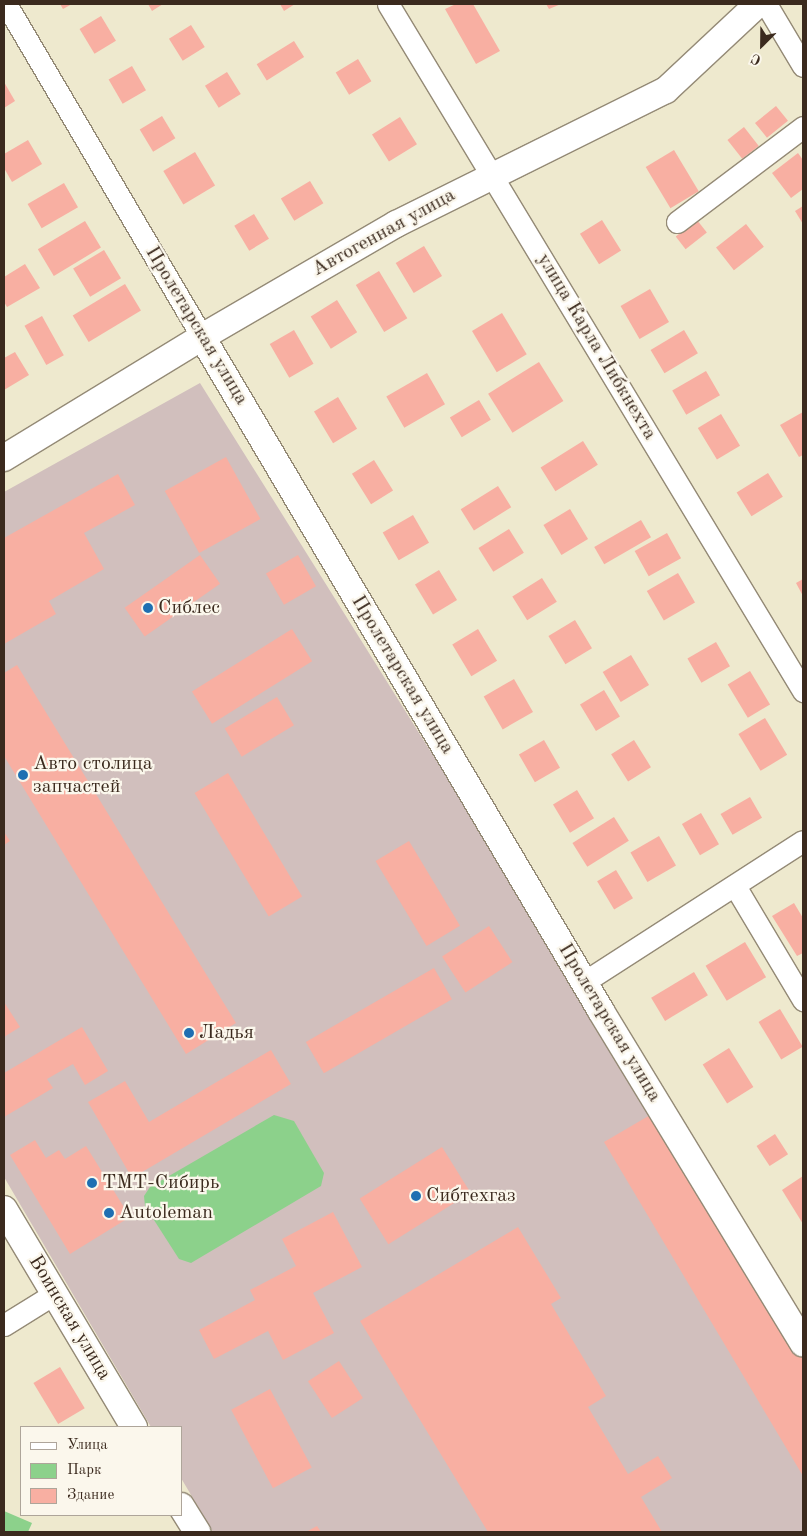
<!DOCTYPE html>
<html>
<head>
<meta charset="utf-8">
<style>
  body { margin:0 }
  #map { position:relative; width:807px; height:1536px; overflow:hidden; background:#eee9ce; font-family:"Old Standard TT",serif }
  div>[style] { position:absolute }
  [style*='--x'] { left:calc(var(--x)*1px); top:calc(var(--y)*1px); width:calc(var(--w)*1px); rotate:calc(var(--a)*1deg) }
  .industrial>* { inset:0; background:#d1bfbd }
  .green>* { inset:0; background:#8cd18b }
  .building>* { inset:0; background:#f8afa2; transform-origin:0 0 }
  .roads { filter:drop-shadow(1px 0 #948a76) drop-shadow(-1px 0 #948a76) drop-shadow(0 1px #948a76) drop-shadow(0 -1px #948a76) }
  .minor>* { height:21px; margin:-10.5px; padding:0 10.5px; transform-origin:10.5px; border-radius:10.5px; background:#fff }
  .tertiary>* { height:26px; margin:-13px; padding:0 13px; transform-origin:13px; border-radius:13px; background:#fff }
  .dots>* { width:14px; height:14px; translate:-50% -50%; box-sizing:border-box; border:2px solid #fbf7ec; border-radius:50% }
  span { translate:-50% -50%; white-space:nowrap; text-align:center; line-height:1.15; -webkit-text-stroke:4.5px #fbf7ec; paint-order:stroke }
  .street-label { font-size:20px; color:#3b2a1e }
  .poi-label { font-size:20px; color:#3b2a1e }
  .left { translate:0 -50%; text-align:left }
  .frame { position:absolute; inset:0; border:5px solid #3b2a1e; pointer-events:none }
  .legend { position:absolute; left:20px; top:1426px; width:162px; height:90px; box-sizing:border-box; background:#fbf7ec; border:1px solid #aea59a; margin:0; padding:6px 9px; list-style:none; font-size:15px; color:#3b2a1e }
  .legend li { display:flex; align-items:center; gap:10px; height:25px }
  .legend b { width:25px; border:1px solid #aea59a }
  .north { position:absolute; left:737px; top:20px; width:50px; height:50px; -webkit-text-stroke:4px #fbf7ec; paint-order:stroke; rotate:203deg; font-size:14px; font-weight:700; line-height:20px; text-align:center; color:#3b2a1e }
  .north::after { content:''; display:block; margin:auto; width:18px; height:22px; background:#3b2a1e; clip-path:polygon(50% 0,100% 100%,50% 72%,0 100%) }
</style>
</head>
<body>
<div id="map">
  <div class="industrial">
    <i style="clip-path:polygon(200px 383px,640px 1086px,803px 1356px,803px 1532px,213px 1532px,181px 1478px,181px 1427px,151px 1427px,4px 1177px,4px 492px)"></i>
  </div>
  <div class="green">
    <i style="clip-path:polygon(274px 1115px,294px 1121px,324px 1173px,321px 1186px,191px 1263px,179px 1259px,145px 1206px,144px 1196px,150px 1187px)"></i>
    <i style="clip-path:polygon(4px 1511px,32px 1523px,28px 1532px,4px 1532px)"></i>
  </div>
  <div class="building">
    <i style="clip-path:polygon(60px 4px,72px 4px,63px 9px)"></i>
    <i style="clip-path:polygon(148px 4px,163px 4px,152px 11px)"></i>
    <i style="clip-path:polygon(280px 4px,295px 4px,284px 11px)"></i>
    <i style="clip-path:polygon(456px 4px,473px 4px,500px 51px,476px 64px,445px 9px)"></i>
    <i style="clip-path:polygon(546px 4px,561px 4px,549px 9px)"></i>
    <i style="left:101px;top:16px;width:29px;height:25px;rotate:59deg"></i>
    <i style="left:191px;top:25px;width:26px;height:26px;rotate:58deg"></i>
    <i style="left:294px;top:41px;width:19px;height:44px;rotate:58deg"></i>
    <i style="left:358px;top:59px;width:26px;height:26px;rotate:59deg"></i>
    <i style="left:132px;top:66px;width:28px;height:27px;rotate:60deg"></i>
    <i style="left:227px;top:72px;width:26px;height:26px;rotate:58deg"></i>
    <i style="clip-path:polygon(4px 82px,15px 101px,4px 108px)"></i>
    <i style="left:776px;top:106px;width:19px;height:27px;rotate:51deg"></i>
    <i style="left:162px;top:116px;width:26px;height:26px;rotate:59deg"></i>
    <i style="left:400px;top:117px;width:32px;height:33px;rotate:58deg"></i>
    <i style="left:744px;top:127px;width:24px;height:21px;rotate:52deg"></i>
    <i style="clip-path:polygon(28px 140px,42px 164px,12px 182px,4px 168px,4px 154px)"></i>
    <i style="left:674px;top:150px;width:48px;height:33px;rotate:59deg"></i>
    <i style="left:195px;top:152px;width:39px;height:37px;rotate:59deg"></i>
    <i style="clip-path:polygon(798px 153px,803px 160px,803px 189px,791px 198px,772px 173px)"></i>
    <i style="left:310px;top:181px;width:26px;height:34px;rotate:59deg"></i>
    <i style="left:64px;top:183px;width:28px;height:42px;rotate:60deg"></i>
    <i style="clip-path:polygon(803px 206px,803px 224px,795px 211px)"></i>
    <i style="left:254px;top:214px;width:29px;height:23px;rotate:59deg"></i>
    <i style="left:602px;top:220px;width:36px;height:26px;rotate:58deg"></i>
    <i style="left:697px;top:220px;width:16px;height:27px;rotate:52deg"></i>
    <i style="left:85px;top:221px;width:31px;height:55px;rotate:59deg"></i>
    <i style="left:746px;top:224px;width:29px;height:38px;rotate:52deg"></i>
    <i style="left:424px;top:246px;width:35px;height:33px;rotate:59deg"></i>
    <i style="left:104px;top:250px;width:33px;height:36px;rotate:59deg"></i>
    <i style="clip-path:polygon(25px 264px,40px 288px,7px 307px,4px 302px,4px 277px)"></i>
    <i style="left:379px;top:271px;width:55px;height:27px;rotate:59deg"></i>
    <i style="left:125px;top:284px;width:31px;height:61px;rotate:59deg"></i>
    <i style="left:650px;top:289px;width:38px;height:34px;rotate:60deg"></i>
    <i style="left:337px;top:300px;width:38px;height:31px;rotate:58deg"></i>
    <i style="left:502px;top:313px;width:48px;height:35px;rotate:59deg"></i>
    <i style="left:42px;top:316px;width:45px;height:20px;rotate:61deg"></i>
    <i style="left:294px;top:330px;width:39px;height:28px;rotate:60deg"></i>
    <i style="left:684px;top:330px;width:27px;height:39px;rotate:59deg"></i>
    <i style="clip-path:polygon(15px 352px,29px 375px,4px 390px,4px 358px)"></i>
    <i style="left:539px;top:362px;width:46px;height:60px;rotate:58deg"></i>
    <i style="left:706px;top:371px;width:28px;height:39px;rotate:60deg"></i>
    <i style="left:427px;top:373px;width:36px;height:47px;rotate:60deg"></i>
    <i style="left:338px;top:397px;width:37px;height:28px;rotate:59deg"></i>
    <i style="left:479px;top:400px;width:23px;height:34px;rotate:59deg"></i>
    <i style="clip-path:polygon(803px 412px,803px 455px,799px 457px,780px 425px)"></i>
    <i style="left:721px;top:414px;width:37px;height:27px;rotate:59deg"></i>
    <i style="left:583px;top:441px;width:28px;height:50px;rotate:58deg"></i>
    <i style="left:226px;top:457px;width:71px;height:70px;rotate:61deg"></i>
    <i style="left:374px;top:460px;width:36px;height:26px;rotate:58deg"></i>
    <i style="left:768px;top:473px;width:28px;height:37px;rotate:58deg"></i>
    <i style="clip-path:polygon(118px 474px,135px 505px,84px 533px,104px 569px,49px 601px,56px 614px,4px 644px,4px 538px)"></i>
    <i style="left:498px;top:486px;width:25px;height:44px;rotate:58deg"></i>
    <i style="left:570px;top:509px;width:35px;height:31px;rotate:59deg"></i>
    <i style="left:413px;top:515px;width:32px;height:35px;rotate:60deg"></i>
    <i style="left:641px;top:520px;width:20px;height:54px;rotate:60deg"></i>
    <i style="left:509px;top:529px;width:28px;height:36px;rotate:58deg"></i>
    <i style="left:667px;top:533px;width:29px;height:37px;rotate:61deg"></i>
    <i style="left:200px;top:555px;width:35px;height:92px;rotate:55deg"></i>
    <i style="left:298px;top:555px;width:36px;height:37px;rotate:60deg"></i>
    <i style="left:439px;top:570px;width:35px;height:28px;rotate:59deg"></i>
    <i style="left:678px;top:573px;width:34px;height:36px;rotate:60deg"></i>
    <i style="left:542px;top:578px;width:28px;height:35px;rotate:58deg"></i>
    <i style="clip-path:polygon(803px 579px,803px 596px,796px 583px)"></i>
    <i style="left:575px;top:620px;width:33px;height:31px;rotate:59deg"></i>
    <i style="left:292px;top:629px;width:38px;height:118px;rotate:58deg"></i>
    <i style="left:478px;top:629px;width:37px;height:30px;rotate:59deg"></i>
    <i style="left:716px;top:642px;width:28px;height:33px;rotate:60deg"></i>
    <i style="left:631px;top:655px;width:35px;height:33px;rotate:59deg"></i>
    <i style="clip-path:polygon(17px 665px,236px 1023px,186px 1054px,4px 756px,4px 673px)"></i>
    <i style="left:750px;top:671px;width:39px;height:26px;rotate:59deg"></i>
    <i style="left:514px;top:679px;width:38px;height:35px;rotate:60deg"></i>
    <i style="left:604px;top:690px;width:31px;height:28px;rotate:59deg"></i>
    <i style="left:277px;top:697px;width:33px;height:61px;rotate:59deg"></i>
    <i style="left:765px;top:718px;width:43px;height:31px;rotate:59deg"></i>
    <i style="left:544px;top:740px;width:32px;height:29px;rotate:60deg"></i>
    <i style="left:634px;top:740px;width:32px;height:27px;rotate:58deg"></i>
    <i style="left:228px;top:773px;width:144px;height:39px;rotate:59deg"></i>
    <i style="left:577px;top:790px;width:33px;height:28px;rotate:59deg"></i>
    <i style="left:750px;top:797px;width:24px;height:34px;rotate:60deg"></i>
    <i style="left:701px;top:813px;width:36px;height:22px;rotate:60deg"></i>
    <i style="left:614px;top:817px;width:28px;height:49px;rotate:58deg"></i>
    <i style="clip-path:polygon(4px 832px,10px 841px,4px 845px)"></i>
    <i style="left:659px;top:836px;width:34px;height:33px;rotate:60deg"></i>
    <i style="left:409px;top:841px;width:99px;height:39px;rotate:59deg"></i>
    <i style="left:616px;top:870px;width:33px;height:22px;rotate:59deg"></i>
    <i style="clip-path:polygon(794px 903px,803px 918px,803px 953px,797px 956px,772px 916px)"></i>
    <i style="left:489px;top:926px;width:43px;height:56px;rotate:57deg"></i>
    <i style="left:745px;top:942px;width:41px;height:46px;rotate:59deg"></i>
    <i style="left:434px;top:968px;width:36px;height:148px;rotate:60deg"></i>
    <i style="left:694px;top:972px;width:27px;height:50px;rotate:59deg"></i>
    <i style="clip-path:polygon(4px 1002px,20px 1027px,4px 1037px)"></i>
    <i style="left:780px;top:1009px;width:44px;height:25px;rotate:59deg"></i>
    <i style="clip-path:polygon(82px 1027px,108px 1071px,85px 1085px,73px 1064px,47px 1079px,53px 1088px,4px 1117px,4px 1073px)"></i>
    <i style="left:729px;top:1048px;width:46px;height:31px;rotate:58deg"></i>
    <i style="clip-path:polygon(271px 1050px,291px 1084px,132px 1178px,88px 1102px,125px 1081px,149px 1122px)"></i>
    <i style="clip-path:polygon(657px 1111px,803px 1357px,803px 1476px,604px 1142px)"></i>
    <i style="left:775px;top:1134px;width:24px;height:22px;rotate:57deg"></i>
    <i style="clip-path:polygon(35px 1140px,46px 1158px,59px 1150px,65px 1159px,86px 1146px,130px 1217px,70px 1254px,10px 1155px)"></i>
    <i style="left:442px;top:1147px;width:54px;height:97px;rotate:58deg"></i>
    <i style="clip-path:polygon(803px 1176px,803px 1224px,782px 1190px)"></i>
    <i style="clip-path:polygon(333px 1212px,362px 1267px,313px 1293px,334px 1333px,283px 1360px,268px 1331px,214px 1359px,199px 1330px,255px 1300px,250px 1290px,296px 1266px,282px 1239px)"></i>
    <i style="clip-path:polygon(518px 1227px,561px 1298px,551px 1304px,606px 1396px,588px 1407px,628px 1474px,658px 1456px,672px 1478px,641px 1497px,662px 1532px,488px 1532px,360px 1321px)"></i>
    <i style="left:339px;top:1361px;width:44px;height:37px;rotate:57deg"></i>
    <i style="left:60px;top:1367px;width:48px;height:31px;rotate:59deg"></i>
    <i style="left:270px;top:1389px;width:89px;height:44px;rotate:62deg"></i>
    <i style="clip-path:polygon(317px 1526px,321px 1532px,306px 1532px)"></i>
  </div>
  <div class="roads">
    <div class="minor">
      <i style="--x:6;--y:4;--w:386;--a:59.5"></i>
      <i style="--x:388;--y:4;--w:803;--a:58.86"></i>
      <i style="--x:766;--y:4;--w:72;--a:59.2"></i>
      <i style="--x:677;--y:222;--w:158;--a:-37"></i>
      <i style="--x:735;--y:886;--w:133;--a:59.2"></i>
      <i style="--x:584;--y:982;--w:260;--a:-32.8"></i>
      <i style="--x:4;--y:1325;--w:59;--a:-31.8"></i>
    </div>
    <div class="tertiary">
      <i style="--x:202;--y:337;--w:783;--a:59.37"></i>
      <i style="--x:601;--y:1011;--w:389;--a:58.7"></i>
      <i style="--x:4;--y:458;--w:232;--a:-31.4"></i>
      <i style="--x:202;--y:337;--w:225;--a:-30.2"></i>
      <i style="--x:396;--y:224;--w:301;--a:-26.4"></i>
      <i style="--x:666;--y:90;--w:126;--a:-43.1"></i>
      <i style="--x:4;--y:1209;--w:254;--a:59.2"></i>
      <i style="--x:181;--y:1506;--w:31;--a:58"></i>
    </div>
  </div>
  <div class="dots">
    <i style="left:148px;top:608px;background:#1f6fb2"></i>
    <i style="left:23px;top:775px;background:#1f6fb2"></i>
    <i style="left:189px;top:1033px;background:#1f6fb2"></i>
    <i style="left:92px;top:1183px;background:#1f6fb2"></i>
    <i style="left:416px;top:1196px;background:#1f6fb2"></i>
    <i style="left:109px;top:1213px;background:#1f6fb2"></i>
  </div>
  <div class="street-label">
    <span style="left:384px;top:233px;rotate:-29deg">Автогенная улица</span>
    <span style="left:196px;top:326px;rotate:59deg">Пролетарская улица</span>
    <span style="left:596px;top:347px;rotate:59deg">улица Карла Либкнехта</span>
    <span style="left:402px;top:675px;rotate:59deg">Пролетарская улица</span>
    <span style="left:609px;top:1023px;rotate:59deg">Пролетарская улица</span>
    <span style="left:69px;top:1318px;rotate:59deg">Воинская улица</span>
  </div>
  <div class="poi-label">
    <span class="left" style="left:158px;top:608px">Сиблес</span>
    <span class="left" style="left:33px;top:776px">Авто столица<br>запчастей</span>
    <span class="left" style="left:199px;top:1033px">Ладья</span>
    <span class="left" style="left:102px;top:1183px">ТМТ-Сибирь</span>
    <span class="left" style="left:426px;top:1196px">Сибтехгаз</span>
    <span class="left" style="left:119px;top:1213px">Autoleman</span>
  </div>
  <div class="frame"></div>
  <ul class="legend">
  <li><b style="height:6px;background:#fff"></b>Улица</li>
  <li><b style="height:14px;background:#8cd18b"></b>Парк</li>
  <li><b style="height:14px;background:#f8afa2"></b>Здание</li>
  </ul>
  <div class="north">С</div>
</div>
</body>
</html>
